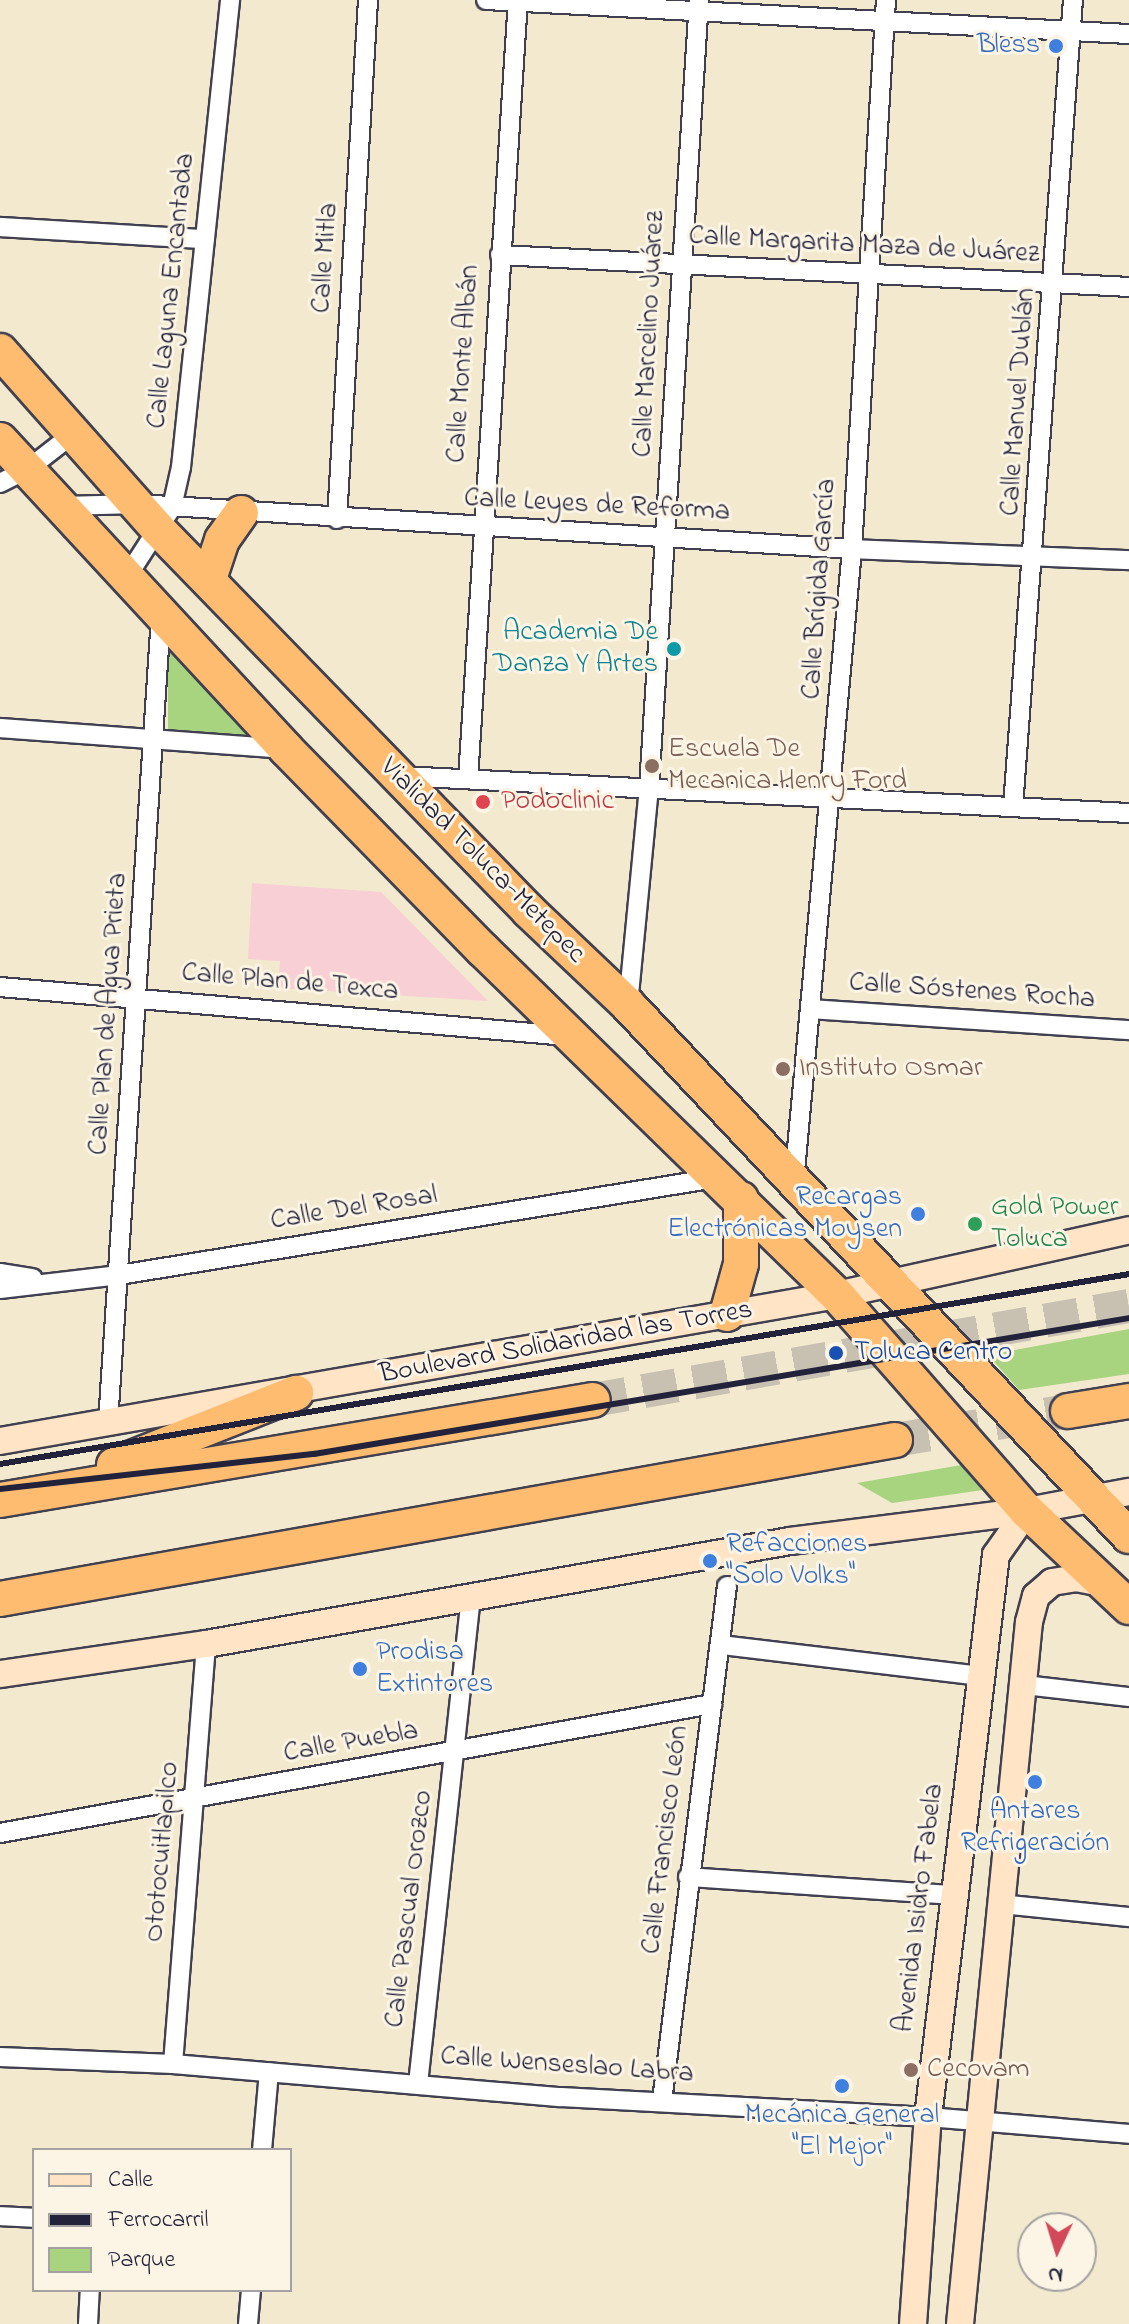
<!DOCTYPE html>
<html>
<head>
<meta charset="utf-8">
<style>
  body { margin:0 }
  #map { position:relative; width:1129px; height:2324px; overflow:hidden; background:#f2e9ce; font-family:"Indie Flower",sans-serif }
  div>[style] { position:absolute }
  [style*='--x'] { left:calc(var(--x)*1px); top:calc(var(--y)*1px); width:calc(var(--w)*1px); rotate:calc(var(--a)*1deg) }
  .built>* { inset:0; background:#f7cfd5 }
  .green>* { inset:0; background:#a8d480 }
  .highway-tunnel>* { height:34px; margin-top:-17px; transform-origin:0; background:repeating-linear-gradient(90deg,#c8c1b1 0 34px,transparent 0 51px) }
  .roads { filter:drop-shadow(2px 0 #414051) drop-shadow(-2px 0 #414051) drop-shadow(0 2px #414051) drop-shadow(0 -2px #414051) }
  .street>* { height:18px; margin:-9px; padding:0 9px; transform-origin:9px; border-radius:9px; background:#fff }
  .secondary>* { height:26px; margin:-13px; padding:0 13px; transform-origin:13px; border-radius:13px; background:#ffe4c6 }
  .highway>* { height:34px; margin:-17px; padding:0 17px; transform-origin:17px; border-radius:17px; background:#febc70 }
  .rail>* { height:6px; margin:-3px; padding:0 3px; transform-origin:3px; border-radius:3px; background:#22223b }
  .dots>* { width:22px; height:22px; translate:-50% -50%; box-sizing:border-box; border:4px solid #fcf5e5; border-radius:50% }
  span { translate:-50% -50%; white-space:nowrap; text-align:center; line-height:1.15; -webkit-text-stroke:6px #fcf5e5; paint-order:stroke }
  .shop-label { font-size:28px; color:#366cbe }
  .right { translate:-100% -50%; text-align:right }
  .left { translate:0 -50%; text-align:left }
  .street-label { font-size:28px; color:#22223b }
  .culture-label { font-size:28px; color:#0d838f }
  .education-label { font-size:28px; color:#785e54 }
  .health-label { font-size:28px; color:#be3a42 }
  .leisure-label { font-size:28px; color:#27864d }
  .transit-label { font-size:28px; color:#164399 }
  .legend { position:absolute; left:32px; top:2148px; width:260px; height:144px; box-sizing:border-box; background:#fcf5e5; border:2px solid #a5a1a1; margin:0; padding:10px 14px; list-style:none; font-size:24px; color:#22223b }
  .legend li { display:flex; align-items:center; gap:16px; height:40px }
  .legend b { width:40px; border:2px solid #a5a1a1 }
  .north { position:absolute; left:1017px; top:2212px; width:80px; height:80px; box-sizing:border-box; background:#fcf5e5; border:2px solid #a5a1a1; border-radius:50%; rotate:184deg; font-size:22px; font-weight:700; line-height:32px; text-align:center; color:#22223b }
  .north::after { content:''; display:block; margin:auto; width:28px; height:36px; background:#d1495b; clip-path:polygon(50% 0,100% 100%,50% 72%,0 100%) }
</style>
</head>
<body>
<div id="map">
  <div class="built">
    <i style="clip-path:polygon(252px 883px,381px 892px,488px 1001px,278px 988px,280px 961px,248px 959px)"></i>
  </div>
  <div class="green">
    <i style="clip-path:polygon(168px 641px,254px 737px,168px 730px)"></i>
    <i style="clip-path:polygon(1129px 1329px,1129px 1374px,1019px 1390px,988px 1355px)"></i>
    <i style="clip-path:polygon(973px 1463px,983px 1490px,892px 1503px,857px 1483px)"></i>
  </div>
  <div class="highway-tunnel">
    <i style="--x:593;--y:1400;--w:544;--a:-9.95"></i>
    <i style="--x:895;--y:1440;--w:175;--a:-9.5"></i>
  </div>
  <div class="roads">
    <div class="street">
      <i style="--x:486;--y:0;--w:644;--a:3.03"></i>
      <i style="--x:0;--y:227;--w:205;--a:3.4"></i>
      <i style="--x:500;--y:255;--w:630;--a:2.91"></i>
      <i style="--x:0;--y:483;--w:31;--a:-27"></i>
      <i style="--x:28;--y:469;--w:58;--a:-38"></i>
      <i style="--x:62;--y:506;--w:76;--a:-1.5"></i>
      <i style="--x:138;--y:504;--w:715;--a:3.61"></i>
      <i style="--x:852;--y:549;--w:277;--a:2.3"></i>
      <i style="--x:337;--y:519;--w:520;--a:-86.58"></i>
      <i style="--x:128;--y:575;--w:81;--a:-57.1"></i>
      <i style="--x:172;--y:507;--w:41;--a:-77.3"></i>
      <i style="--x:181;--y:467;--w:470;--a:-84"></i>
      <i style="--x:0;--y:728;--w:285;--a:4.2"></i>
      <i style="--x:401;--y:776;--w:729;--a:2.91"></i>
      <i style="--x:468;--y:779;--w:781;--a:-86.33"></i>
      <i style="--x:1013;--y:807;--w:809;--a:-85.75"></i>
      <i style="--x:0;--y:987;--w:569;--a:4.94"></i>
      <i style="--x:628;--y:1005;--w:218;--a:-84.5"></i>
      <i style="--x:649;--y:788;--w:790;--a:-86.37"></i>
      <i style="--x:811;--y:1009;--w:319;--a:3.8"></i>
      <i style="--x:794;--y:1182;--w:636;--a:-84.76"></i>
      <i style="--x:852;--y:549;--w:550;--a:-86.46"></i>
      <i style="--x:0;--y:1273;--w:33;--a:9"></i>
      <i style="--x:0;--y:1289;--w:120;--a:-6.7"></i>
      <i style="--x:119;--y:1275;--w:605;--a:-9.23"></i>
      <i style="--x:108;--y:1423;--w:809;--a:-86.24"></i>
      <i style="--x:721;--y:1645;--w:261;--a:6.8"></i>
      <i style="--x:1025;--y:1685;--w:105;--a:6.6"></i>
      <i style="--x:0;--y:1833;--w:724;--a:-10.27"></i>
      <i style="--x:688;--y:1877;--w:265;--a:3.9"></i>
      <i style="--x:1001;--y:1904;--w:129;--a:5.8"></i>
      <i style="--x:0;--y:2057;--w:173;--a:2.3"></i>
      <i style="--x:173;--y:2064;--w:389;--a:4.9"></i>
      <i style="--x:561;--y:2097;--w:368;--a:3.1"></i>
      <i style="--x:928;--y:2117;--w:202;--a:4.8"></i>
      <i style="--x:173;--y:2064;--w:421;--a:-85.5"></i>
      <i style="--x:418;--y:2084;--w:491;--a:-83.8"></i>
      <i style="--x:662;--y:2101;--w:519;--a:-82.81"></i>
      <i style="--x:262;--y:2150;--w:78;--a:-84.9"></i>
      <i style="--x:0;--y:2216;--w:34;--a:3"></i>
      <i style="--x:88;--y:2324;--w:34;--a:-87"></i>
      <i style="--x:248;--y:2324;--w:34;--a:-85"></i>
    </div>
    <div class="secondary">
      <i style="--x:0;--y:1441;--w:850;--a:-9.89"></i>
      <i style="--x:837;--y:1295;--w:299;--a:-12.5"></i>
      <i style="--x:0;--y:1674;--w:208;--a:-8.3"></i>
      <i style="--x:206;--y:1644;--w:593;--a:-10"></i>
      <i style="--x:790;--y:1541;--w:239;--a:-7.2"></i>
      <i style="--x:1027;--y:1511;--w:104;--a:-10.6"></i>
      <i style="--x:913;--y:2324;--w:208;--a:-85.9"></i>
      <i style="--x:928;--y:2117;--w:566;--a:-83.1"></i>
      <i style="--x:996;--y:1555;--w:54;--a:-54.8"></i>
      <i style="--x:960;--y:2324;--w:705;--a:-84.39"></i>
      <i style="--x:1029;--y:1622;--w:27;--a:-75"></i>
      <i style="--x:1036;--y:1596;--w:21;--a:-41"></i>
      <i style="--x:1052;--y:1582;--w:24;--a:-9"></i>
      <i style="--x:1076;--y:1578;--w:33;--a:11"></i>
    </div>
    <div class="highway">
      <i style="--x:0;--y:351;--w:237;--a:48.4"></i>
      <i style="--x:157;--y:528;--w:534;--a:45.83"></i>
      <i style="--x:529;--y:911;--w:137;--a:43.5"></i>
      <i style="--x:628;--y:1005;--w:730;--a:46.67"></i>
      <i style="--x:0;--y:440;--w:422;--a:47.2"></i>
      <i style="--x:287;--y:750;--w:279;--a:45.6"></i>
      <i style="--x:482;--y:949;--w:496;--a:44.3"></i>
      <i style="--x:837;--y:1295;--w:288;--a:48.7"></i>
      <i style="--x:1027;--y:1511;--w:140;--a:43.3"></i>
      <i style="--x:209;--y:579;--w:41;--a:-71.6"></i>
      <i style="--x:222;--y:540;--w:33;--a:-55"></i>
      <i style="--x:727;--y:1314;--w:52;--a:-74.4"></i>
      <i style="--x:741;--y:1264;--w:65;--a:-90"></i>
      <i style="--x:1068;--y:1411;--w:62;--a:-9.3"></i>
      <i style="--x:114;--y:1465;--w:196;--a:-21.6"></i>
      <i style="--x:0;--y:1500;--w:601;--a:-9.57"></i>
      <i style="--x:0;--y:1599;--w:909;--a:-10.07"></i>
    </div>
  </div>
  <div class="rail">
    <i style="--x:0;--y:1464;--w:1145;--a:-9.55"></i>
    <i style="--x:0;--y:1489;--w:316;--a:-6.4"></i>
    <i style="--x:314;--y:1454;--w:826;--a:-9.47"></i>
  </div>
  <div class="dots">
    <i style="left:1056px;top:46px;background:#3f7fe0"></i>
    <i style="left:674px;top:649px;background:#0f9aa8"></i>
    <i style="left:652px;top:766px;background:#8d6e63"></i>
    <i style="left:483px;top:802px;background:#e0444e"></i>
    <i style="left:783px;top:1069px;background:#8d6e63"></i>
    <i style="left:918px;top:1214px;background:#3f7fe0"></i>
    <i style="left:975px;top:1224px;background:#2e9e5b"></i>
    <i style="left:836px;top:1353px;background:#1a4fb4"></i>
    <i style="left:710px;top:1561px;background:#3f7fe0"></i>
    <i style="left:360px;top:1669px;background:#3f7fe0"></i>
    <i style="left:1035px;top:1782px;background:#3f7fe0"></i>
    <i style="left:911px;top:2070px;background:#8d6e63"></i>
    <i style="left:842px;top:2086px;background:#3f7fe0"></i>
  </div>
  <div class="shop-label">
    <span class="right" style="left:1040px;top:46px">Bless</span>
    <span class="right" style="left:902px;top:1214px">Recargas<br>Electrónicas Moysen</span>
    <span class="left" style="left:726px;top:1561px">Refacciones<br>"Solo Volks"</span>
    <span class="left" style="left:376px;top:1669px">Prodisa<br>Extintores</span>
    <span style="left:1035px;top:1828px">Antares<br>Refrigeración</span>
    <span style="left:842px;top:2132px">Mecánica General<br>"El Mejor"</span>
  </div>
  <div class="street-label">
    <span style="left:864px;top:246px;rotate:3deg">Calle Margarita Maza de Juárez</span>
    <span style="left:326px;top:258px;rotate:-86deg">Calle Mitla</span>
    <span style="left:172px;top:291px;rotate:-84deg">Calle Laguna Encantada</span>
    <span style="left:650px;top:334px;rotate:-87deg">Calle Marcelino Juárez</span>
    <span style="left:464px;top:364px;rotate:-86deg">Calle Monte Albán</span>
    <span style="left:1019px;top:402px;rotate:-86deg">Calle Manuel Dublán</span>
    <span style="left:597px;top:506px;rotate:3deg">Calle Leyes de Reforma</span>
    <span style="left:820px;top:589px;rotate:-86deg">Calle Brígida García</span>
    <span style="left:482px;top:861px;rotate:45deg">Vialidad Toluca-Metepec</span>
    <span style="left:290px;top:983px;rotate:5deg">Calle Plan de Texca</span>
    <span style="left:972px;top:992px;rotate:4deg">Calle Sóstenes Rocha</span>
    <span style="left:109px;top:1014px;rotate:-86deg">Calle Plan de Agua Prieta</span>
    <span style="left:354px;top:1209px;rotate:-9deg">Calle Del Rosal</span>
    <span style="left:566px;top:1343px;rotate:-10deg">Boulevard Solidaridad las Torres</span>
    <span style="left:351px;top:1743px;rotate:-10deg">Calle Puebla</span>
    <span style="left:666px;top:1840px;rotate:-83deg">Calle Francisco León</span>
    <span style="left:163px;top:1852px;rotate:-85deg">Ototocuitlapilco</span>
    <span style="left:920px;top:1908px;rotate:-83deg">Avenida Isidro Fabela</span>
    <span style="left:410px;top:1909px;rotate:-83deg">Calle Pascual Orozco</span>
    <span style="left:567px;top:2066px;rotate:4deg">Calle Wenseslao Labra</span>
  </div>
  <div class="culture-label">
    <span class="right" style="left:658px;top:649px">Academia De<br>Danza Y Artes</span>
  </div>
  <div class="education-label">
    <span class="left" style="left:668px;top:766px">Escuela De<br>Mecanica Henry Ford</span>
    <span class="left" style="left:799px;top:1069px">Instituto Osmar</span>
    <span class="left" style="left:927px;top:2070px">Cecovam</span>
  </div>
  <div class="health-label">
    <span class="left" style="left:501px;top:802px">Podoclinic</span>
  </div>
  <div class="leisure-label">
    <span class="left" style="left:991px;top:1224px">Gold Power<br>Toluca</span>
  </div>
  <div class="transit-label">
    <span class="left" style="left:854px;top:1353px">Toluca Centro</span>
  </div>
  <ul class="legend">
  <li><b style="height:10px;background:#ffe4c6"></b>Calle</li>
  <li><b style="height:10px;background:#22223b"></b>Ferrocarril</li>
  <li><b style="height:22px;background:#a8d480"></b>Parque</li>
  </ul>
  <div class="north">N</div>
</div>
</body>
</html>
